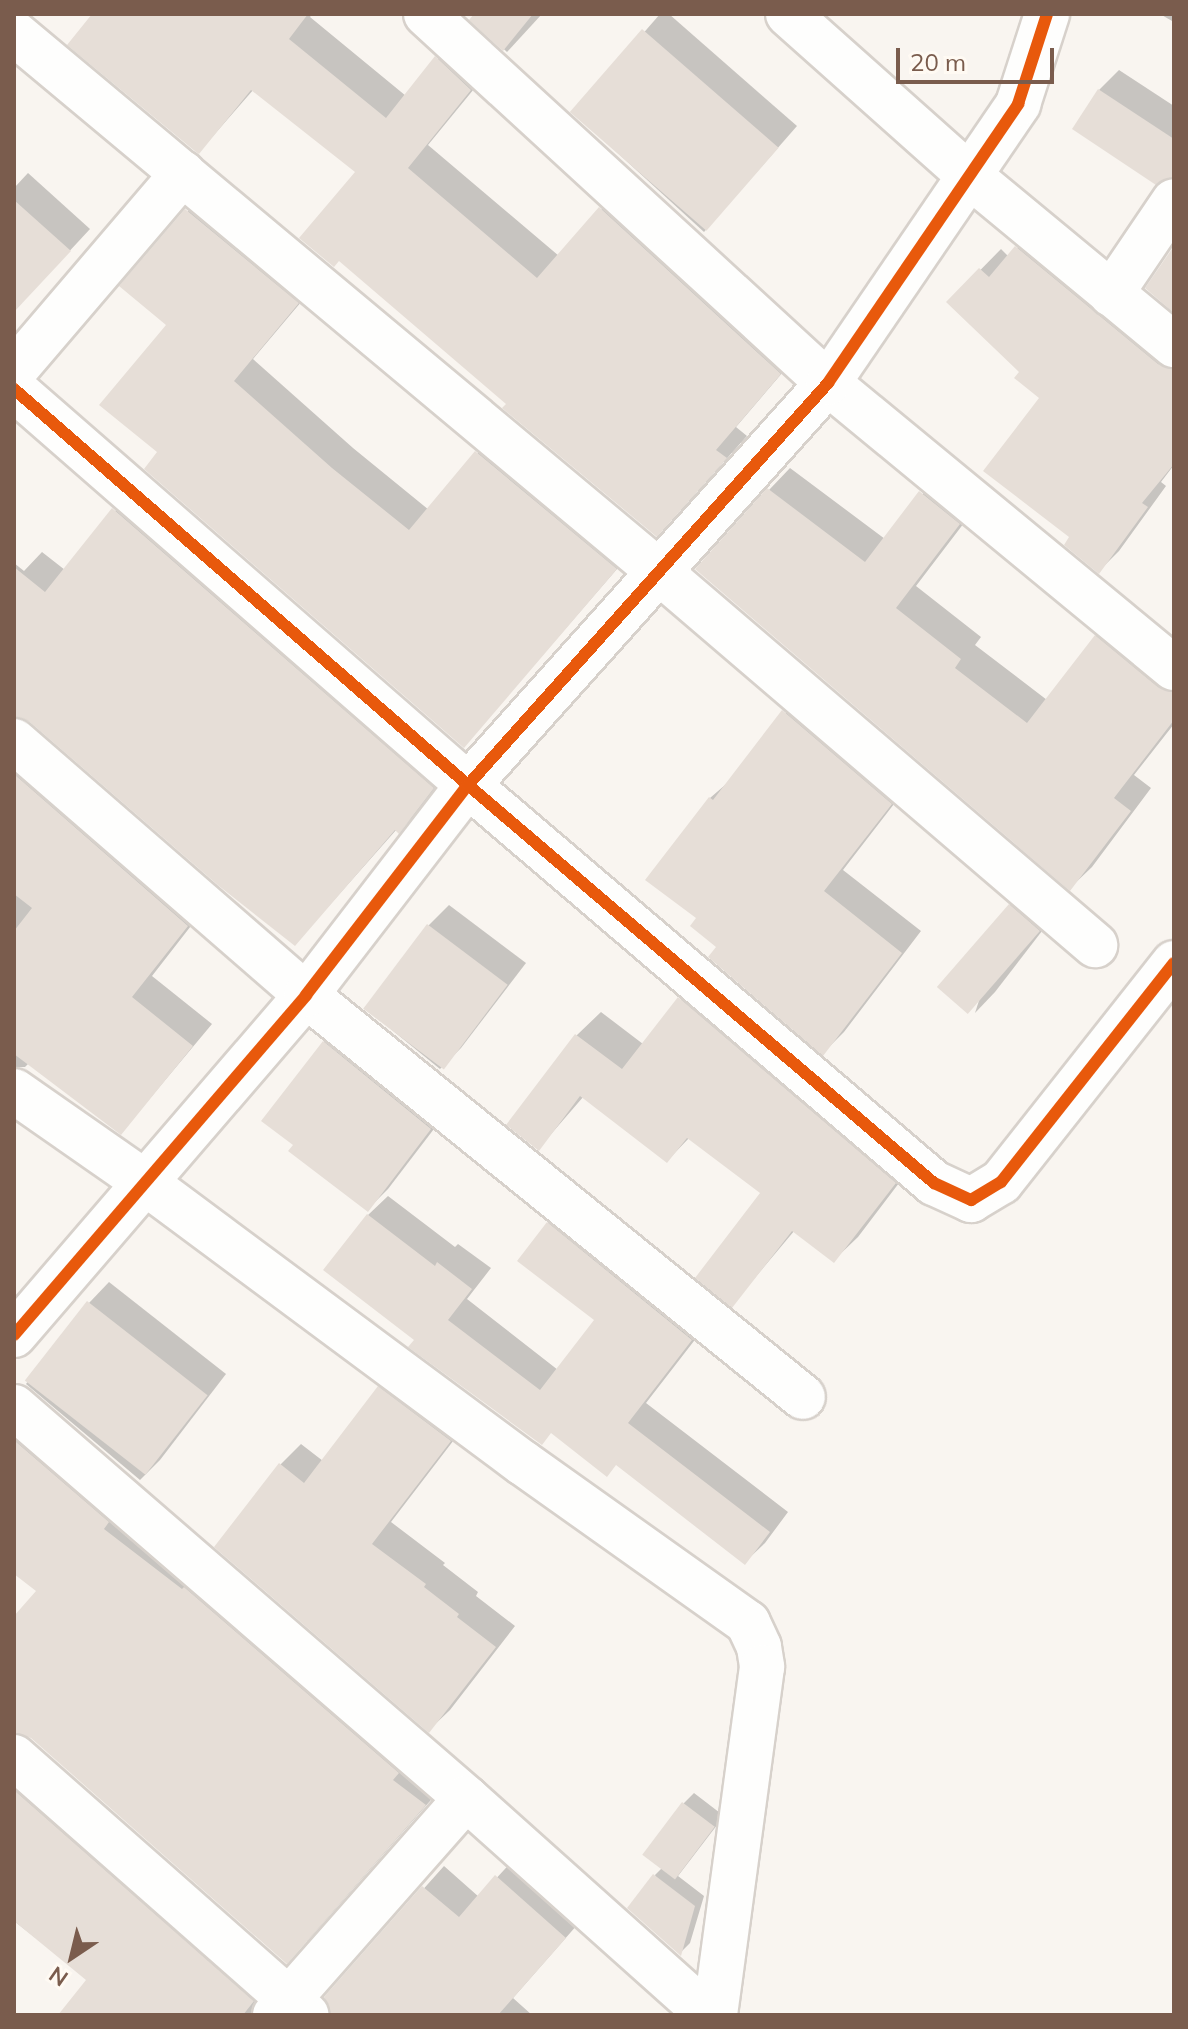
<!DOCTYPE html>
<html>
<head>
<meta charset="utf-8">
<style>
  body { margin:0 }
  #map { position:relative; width:1188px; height:2029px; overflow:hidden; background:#f9f5f0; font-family:Mulish,sans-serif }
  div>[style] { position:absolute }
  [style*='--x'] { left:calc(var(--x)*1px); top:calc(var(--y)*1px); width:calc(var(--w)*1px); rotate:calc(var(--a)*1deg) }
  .shadow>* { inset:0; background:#0003 }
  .building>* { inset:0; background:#e6ded7; transform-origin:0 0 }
  .roads { filter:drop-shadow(2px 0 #d7d1cb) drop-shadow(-2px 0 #d7d1cb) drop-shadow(0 2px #d7d1cb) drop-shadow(0 -2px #d7d1cb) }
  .street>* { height:44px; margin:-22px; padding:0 22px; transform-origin:22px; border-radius:22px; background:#fefefd }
  .secondary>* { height:44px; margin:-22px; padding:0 22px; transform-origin:22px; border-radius:22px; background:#fefefd }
  .cycleway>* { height:12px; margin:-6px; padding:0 6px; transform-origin:6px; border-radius:6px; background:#e8590c }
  span { translate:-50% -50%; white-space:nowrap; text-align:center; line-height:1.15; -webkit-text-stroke:6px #fffaf3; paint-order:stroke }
  .frame { position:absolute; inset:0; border:16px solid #7a5c4d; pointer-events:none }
  .north { position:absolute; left:32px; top:1917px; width:80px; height:80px; -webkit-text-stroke:6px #fffaf3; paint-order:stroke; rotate:215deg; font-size:22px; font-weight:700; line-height:32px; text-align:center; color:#7a5c4d }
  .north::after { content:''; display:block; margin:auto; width:28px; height:36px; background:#7a5c4d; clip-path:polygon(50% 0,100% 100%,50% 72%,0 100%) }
  .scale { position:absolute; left:896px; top:48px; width:158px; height:36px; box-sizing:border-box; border:4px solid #7a5c4d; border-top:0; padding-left:10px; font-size:24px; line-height:28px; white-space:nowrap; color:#7a5c4d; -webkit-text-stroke:6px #fffaf3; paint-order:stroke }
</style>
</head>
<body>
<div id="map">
  <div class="shadow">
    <i style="clip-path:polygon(94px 14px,312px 14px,310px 17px,406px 96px,458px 36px,492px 67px,428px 145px,559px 256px,622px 187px,801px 351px,736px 427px,747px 436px,678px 513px,358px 172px,254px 89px,199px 152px)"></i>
    <i style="clip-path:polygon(476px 14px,542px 14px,507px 52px,472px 20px)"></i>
    <i style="clip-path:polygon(660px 14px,669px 14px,797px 126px,704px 232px,574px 113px)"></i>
    <i style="clip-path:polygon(1160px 14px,1174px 14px,1174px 18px,1172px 21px)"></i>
    <i style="clip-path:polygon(1119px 70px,1174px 106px,1174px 175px,1099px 90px)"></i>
    <i style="clip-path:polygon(28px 173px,90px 229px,14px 311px,14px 188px)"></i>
    <i style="clip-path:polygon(207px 190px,318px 282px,253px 359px,353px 448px,429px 510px,497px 431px,636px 547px,464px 746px,160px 452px,169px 325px,122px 286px)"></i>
    <i style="clip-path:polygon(1037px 227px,1174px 341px,1174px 465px,1161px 482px,1166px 486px,1119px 551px,1099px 571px,1072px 537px,1042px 397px,1022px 371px,949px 302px,1001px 249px,1009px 257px)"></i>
    <i style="clip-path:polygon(790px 468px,885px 539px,942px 471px,980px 502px,916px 586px,981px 637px,975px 645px,1047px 700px,1096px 636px,1118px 615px,1174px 661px,1174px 724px,1134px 775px,1151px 788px,1092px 867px,1070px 888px,769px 490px)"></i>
    <i style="clip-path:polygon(135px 488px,453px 766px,420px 810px,399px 831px,397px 829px,295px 944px,32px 720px,14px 715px,14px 563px,24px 571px,42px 552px,65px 570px)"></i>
    <i style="clip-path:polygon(804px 691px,911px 782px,843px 870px,921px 931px,844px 1032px,823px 1053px,719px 946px,699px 918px,710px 798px,732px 779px)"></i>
    <i style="clip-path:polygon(14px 733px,208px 904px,152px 976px,212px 1024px,121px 1133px,29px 1063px,25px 1067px,14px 1067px)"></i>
    <i style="clip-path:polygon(1031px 885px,1059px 909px,995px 992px,975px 1013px,1010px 905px)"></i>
    <i style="clip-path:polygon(449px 905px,526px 963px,461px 1048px,440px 1069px,365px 1008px,429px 925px)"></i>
    <i style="clip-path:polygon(703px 974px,918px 1158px,858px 1237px,834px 1260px,795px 1230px,732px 1305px,763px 1192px,690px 1137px,667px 1161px,584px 1096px,539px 1148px,509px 1124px,577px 1035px,601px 1012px,643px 1044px)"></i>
    <i style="clip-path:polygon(345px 1022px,450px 1108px,388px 1189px,368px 1209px,296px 1144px,324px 1042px)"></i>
    <i style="clip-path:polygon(388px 1196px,455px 1247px,458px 1244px,491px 1268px,467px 1299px,558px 1370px,597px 1320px,548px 1223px,568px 1204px,711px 1319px,646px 1403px,788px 1512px,765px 1543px,745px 1562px,617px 1464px,552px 1431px,417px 1339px,368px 1215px)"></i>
    <i style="clip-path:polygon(109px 1282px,226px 1374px,160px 1460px,140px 1480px,26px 1384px,89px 1303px)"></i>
    <i style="clip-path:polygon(400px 1367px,470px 1419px,391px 1522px,445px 1563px,443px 1565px,478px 1592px,476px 1596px,515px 1626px,450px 1710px,429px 1730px,217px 1547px,281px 1464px,301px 1444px,323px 1461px,379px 1388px)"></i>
    <i style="clip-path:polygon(14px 1401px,445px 1784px,307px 1941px,31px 1736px,14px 1731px,14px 1619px,39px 1591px,14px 1572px)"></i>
    <i style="clip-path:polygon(14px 1749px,282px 2015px,60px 2015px,88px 1979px,14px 1921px)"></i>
    <i style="clip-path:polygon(694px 1793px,724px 1816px,678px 1876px,704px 1896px,690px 1943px,680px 1953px,655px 1875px,663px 1867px,684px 1803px)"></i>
    <i style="clip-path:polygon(517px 1856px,585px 1916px,513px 1998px,532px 2015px,333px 2015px,327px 1997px,444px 1866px,479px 1897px)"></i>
  </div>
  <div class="building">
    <i style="clip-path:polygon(92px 14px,308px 14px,289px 39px,386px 118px,435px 56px,471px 90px,408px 168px,537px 278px,599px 207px,781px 374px,716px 450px,727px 458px,657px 537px,502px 408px,506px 404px,339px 261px,334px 267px,299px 238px,355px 172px,251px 90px,199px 154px,196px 152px,67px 45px)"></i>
    <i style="clip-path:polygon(474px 14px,533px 14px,503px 51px,469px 20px)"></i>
    <i style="left:642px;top:29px;width:181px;height:110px;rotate:41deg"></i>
    <i style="clip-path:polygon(1098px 89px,1174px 139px,1174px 176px,1156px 185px,1072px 129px)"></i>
    <i style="clip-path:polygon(14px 200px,71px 251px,14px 312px)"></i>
    <i style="clip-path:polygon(185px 209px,299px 303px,234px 381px,332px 468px,409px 530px,475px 451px,617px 569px,464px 748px,144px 469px,157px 452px,99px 405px,166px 325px,119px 286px)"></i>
    <i style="clip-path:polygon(1015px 246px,1158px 364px,1174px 369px,1174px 464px,1142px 503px,1148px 507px,1099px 574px,1064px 545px,1069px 537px,983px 471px,1039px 398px,1014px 378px,1019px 372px,946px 302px,979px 268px,989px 277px)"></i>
    <i style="clip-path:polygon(1174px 246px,1174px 313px,1145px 288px)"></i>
    <i style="clip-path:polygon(767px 488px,865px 562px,919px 491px,960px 524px,896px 608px,961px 659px,955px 668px,1027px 723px,1095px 635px,1158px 687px,1174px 692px,1174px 720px,1114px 798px,1131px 811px,1070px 891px,695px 569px)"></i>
    <i style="clip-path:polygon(112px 508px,434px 788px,399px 834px,395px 830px,295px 946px,219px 886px,30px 722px,14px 717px,14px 567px,45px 592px)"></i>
    <i style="clip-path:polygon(782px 710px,892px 804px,824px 891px,902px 953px,823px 1056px,708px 957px,716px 947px,690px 926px,696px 918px,645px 880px,709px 797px,713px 800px)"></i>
    <i style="clip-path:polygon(14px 774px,188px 926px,132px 997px,193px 1046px,121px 1135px,14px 1054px,14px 931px,32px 908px,14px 894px)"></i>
    <i style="left:1009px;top:904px;width:41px;height:110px;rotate:41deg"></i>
    <i style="left:427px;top:924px;width:101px;height:106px;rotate:37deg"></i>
    <i style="clip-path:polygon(678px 997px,896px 1183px,834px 1263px,792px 1231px,732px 1308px,695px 1278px,760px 1193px,687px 1138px,667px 1163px,580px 1096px,539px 1151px,506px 1125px,575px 1034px,622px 1069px)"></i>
    <i style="clip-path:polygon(323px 1041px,431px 1129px,368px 1212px,288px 1151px,293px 1145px,261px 1121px)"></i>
    <i style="clip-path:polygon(367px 1214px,435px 1266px,437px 1262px,472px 1289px,448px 1320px,540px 1390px,594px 1320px,517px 1261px,547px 1222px,692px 1340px,628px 1423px,770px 1532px,745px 1565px,616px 1465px,607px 1477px,551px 1433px,542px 1445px,408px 1347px,414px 1340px,323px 1270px)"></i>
    <i style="left:87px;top:1301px;width:153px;height:101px;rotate:38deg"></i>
    <i style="clip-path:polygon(378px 1386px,451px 1441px,372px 1544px,426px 1584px,424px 1587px,459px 1614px,457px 1617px,496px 1647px,429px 1733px,214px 1547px,279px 1463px,304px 1483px)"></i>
    <i style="clip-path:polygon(15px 1441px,109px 1522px,104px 1529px,182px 1589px,184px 1587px,399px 1773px,393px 1780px,426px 1805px,287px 1964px,31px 1738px,14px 1733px,14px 1616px,36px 1591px,14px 1574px)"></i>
    <i style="clip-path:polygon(14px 1790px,254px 2001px,243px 2015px,58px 2015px,86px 1980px,14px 1921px)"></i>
    <i style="left:682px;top:1802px;width:41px;height:66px;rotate:37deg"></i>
    <i style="clip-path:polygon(653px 1874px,695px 1906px,681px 1956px,627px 1908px)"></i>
    <i style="clip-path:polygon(495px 1875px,566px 1938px,498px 2015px,331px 2015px,324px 1997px,422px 1886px,459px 1917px)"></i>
  </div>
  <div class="roads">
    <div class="street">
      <i style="--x:426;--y:14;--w:546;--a:42.55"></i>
      <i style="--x:828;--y:383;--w:448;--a:39.5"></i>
      <i style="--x:788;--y:14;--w:245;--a:41.7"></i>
      <i style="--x:971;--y:177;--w:264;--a:39.6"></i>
      <i style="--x:14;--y:33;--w:838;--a:39.87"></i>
      <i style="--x:657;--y:570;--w:577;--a:40.57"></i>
      <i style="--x:1111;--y:294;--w:112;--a:-55.9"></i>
      <i style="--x:14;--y:371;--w:260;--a:-49.5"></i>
      <i style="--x:14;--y:389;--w:602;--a:41.1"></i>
      <i style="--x:468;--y:785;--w:613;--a:40.5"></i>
      <i style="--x:934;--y:1183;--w:41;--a:24.7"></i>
      <i style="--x:971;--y:1200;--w:35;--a:-31"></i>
      <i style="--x:1001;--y:1182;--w:279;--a:-51.7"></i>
      <i style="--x:14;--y:741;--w:387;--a:41"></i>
      <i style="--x:306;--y:995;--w:639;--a:38.97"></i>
      <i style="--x:14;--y:1091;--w:157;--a:34.9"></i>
      <i style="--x:143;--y:1181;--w:473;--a:36.6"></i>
      <i style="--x:523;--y:1463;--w:276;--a:35.4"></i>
      <i style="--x:748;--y:1623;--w:26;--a:65"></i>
      <i style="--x:759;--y:1647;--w:20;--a:81"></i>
      <i style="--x:762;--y:1667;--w:351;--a:97.7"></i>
      <i style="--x:14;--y:1407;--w:598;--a:40.86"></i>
      <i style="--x:466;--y:1798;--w:326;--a:41.8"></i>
      <i style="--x:14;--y:1757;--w:390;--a:41.4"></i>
      <i style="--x:275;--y:2015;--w:289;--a:-48.6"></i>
    </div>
    <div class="secondary">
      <i style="--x:14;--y:1335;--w:448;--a:-49.3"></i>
      <i style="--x:306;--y:995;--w:265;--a:-52.4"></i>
      <i style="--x:468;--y:785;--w:540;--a:-48.15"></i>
      <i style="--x:828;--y:383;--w:338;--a:-55.7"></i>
      <i style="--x:1018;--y:104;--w:95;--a:-72.1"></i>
    </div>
  </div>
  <div class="cycleway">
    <i style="--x:14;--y:389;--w:602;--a:41.1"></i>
    <i style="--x:468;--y:785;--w:613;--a:40.5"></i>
    <i style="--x:934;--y:1183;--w:41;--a:24.7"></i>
    <i style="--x:971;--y:1200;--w:35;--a:-31"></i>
    <i style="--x:1001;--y:1182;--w:279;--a:-51.7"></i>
    <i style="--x:14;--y:1335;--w:448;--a:-49.3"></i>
    <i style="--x:306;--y:995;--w:265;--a:-52.4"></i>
    <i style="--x:468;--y:785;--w:540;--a:-48.15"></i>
    <i style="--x:828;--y:383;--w:338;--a:-55.7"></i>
    <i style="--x:1018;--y:104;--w:95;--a:-72.1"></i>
  </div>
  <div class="frame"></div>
  <div class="north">N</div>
  <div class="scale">20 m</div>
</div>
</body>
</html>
